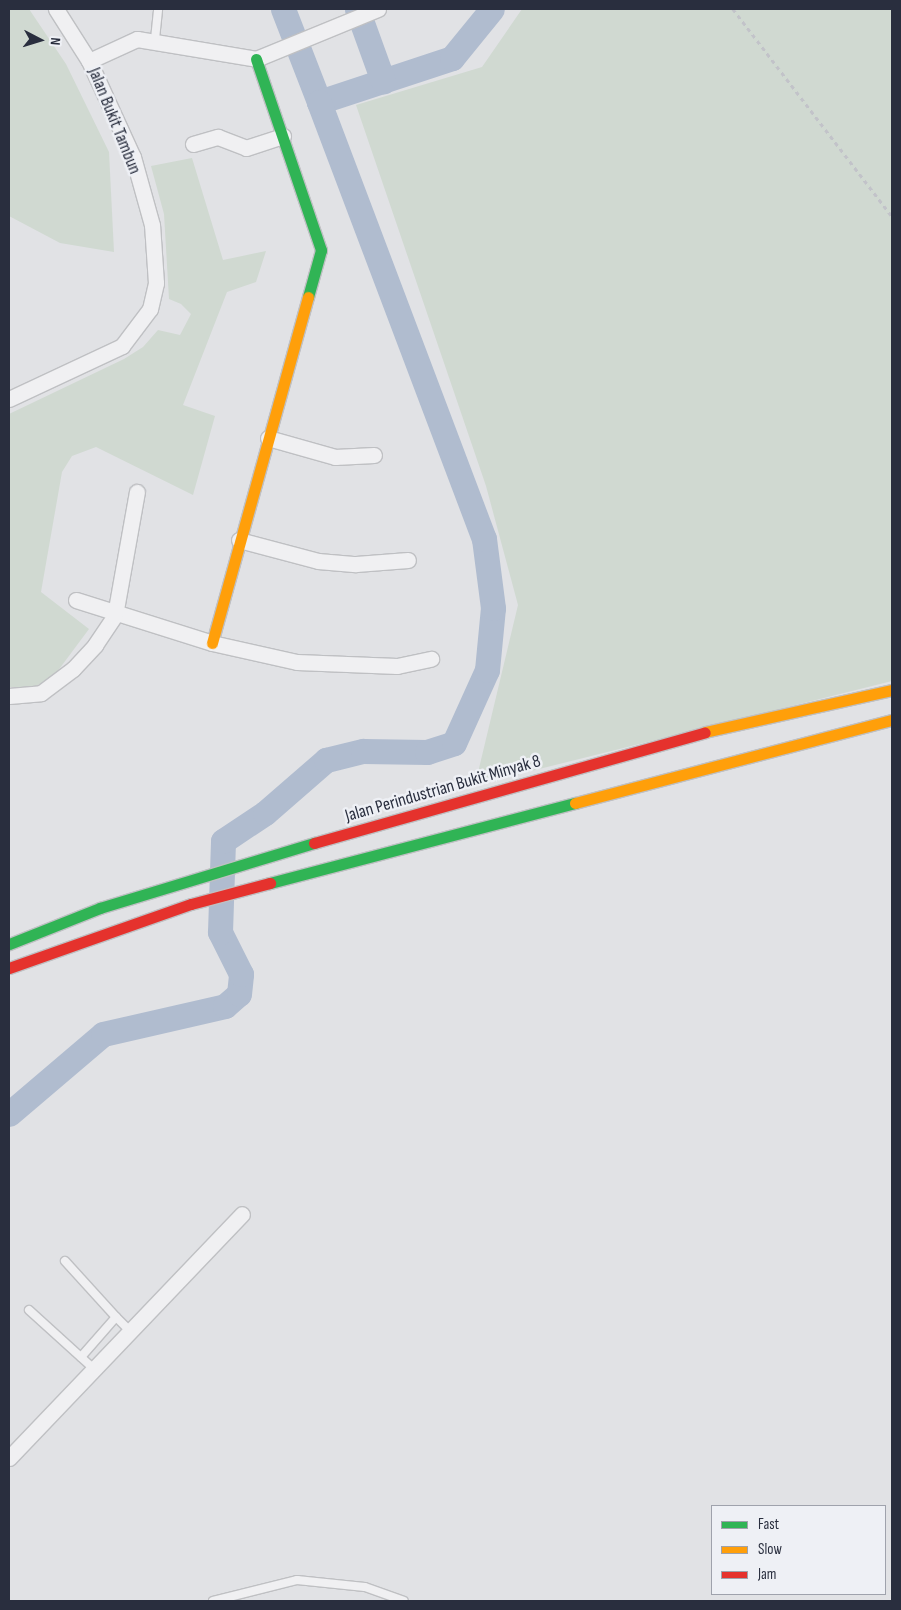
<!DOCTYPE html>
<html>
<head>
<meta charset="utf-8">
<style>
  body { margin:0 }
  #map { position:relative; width:901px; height:1610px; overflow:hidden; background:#e1e2e5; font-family:"Sofia Sans Condensed",sans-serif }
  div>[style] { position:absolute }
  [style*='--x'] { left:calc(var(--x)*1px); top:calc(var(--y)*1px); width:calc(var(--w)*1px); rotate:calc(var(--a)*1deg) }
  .green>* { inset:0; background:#d0d9d1 }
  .river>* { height:25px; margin:-12.5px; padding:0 12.5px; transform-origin:12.5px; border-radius:12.5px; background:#b0bccf }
  .path>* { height:2.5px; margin-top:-1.25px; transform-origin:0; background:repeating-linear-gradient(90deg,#c2c3c9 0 4px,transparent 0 8px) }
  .roads { filter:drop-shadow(1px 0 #bfc0c3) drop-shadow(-1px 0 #bfc0c3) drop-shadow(0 1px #bfc0c3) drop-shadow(0 -1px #bfc0c3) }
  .lane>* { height:8px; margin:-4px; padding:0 4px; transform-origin:4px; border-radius:4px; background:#f0f0f2 }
  .street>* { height:15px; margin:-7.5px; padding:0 7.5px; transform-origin:7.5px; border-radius:7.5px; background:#f0f0f2 }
  .fast>* { height:11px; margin:-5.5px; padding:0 5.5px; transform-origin:5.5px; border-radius:5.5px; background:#30b455 }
  .slow>* { height:11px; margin:-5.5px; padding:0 5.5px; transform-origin:5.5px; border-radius:5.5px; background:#ff9f0a }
  .jam>* { height:11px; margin:-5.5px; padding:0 5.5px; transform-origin:5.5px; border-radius:5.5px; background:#e5322d }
  span { translate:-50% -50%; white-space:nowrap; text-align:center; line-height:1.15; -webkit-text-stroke:5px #eef0f5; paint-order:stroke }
  .street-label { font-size:18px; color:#292e3e }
  .frame { position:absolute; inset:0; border:10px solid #292e3e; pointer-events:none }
  .legend { position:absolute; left:711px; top:1505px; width:175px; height:90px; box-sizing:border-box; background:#eef0f5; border:1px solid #9fa2ac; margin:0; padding:6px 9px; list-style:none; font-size:15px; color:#292e3e }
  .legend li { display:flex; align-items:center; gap:10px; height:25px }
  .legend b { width:25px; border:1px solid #9fa2ac }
  .north { position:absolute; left:15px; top:15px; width:50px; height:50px; -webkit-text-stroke:4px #eef0f5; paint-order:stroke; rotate:95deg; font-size:14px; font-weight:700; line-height:20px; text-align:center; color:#292e3e }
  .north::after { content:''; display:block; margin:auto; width:18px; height:22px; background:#292e3e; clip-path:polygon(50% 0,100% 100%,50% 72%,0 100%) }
</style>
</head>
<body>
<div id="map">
  <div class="green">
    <i style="clip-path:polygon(9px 9px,29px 9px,66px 64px,109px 152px,114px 252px,60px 243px,9px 216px)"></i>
    <i style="clip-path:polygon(522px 9px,892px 9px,892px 681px,475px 785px,518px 605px,486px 486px,356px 105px,482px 67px)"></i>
    <i style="clip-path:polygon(192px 158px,223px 260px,266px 251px,256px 282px,227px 292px,183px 405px,215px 416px,193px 495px,96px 447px,72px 456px,62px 472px,41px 592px,89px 629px,54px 676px,34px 687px,9px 687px,9px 414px,124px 359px,143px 347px,158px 330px,180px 335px,191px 314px,181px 304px,169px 299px,164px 214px,151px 166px)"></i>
  </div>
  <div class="river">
    <i style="--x:283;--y:9;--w:100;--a:68.8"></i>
    <i style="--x:319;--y:102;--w:140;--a:-18.3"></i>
    <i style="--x:452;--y:58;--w:63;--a:-50.8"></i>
    <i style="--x:357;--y:9;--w:77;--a:70.1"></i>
    <i style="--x:9;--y:1114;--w:123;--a:-40.4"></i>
    <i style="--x:103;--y:1034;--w:125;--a:-12.9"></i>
    <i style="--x:225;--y:1006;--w:18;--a:-41"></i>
    <i style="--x:239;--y:994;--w:20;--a:-84"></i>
    <i style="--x:241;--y:974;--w:47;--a:-116.6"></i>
    <i style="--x:220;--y:932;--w:91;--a:-88.1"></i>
    <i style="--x:223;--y:841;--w:50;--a:-33.7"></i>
    <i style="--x:265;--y:813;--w:81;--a:-41"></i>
    <i style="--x:326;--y:760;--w:38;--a:-14"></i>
    <i style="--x:363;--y:751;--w:64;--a:0.9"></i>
    <i style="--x:427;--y:752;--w:28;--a:-18"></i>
    <i style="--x:454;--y:743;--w:80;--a:-65.7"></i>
    <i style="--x:487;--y:670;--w:62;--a:-84.5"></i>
    <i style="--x:493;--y:608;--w:70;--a:-97.4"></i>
    <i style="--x:484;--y:539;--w:467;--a:-110.7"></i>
  </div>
  <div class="path">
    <i style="--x:733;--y:9;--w:261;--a:52.5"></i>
  </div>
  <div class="roads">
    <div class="lane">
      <i style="--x:155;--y:39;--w:30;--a:-84"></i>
      <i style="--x:65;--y:1261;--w:76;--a:47.7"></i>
      <i style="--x:29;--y:1310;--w:88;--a:42.2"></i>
      <i style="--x:81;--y:1357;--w:53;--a:-48.8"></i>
      <i style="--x:116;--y:1317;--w:20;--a:45"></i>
      <i style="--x:213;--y:1601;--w:87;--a:-14"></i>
      <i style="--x:297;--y:1580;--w:68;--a:5.9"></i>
      <i style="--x:365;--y:1587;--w:41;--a:19.7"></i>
    </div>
    <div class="street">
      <i style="--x:89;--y:61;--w:53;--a:-24.6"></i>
      <i style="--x:137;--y:39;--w:121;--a:9.5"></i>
      <i style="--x:256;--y:59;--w:132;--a:-22.3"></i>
      <i style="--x:193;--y:144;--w:26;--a:-16"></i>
      <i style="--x:218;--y:137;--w:30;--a:21"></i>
      <i style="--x:246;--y:148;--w:39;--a:-18"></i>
      <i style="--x:9;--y:399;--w:125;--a:-25.1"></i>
      <i style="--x:122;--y:346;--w:46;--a:-52.9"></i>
      <i style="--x:150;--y:309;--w:27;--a:-77"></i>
      <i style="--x:156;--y:283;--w:58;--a:-93.9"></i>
      <i style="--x:152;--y:225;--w:71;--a:-105.6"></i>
      <i style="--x:133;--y:157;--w:106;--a:-114.6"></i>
      <i style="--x:89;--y:61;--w:62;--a:-122.4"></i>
      <i style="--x:268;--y:438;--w:70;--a:15.8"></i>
      <i style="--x:335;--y:457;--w:39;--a:-3"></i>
      <i style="--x:239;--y:540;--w:82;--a:14.9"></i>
      <i style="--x:318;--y:561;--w:38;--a:5"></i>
      <i style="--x:356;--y:564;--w:52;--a:-4.4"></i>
      <i style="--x:76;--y:600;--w:143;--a:17.5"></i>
      <i style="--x:212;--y:643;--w:87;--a:12.6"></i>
      <i style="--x:297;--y:662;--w:100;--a:2.3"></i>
      <i style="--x:397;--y:666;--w:35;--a:-12"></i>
      <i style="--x:9;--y:696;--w:32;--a:-5"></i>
      <i style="--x:41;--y:693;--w:40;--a:-37"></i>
      <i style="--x:73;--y:669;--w:33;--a:-47"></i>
      <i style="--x:95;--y:645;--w:36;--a:-56"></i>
      <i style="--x:115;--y:615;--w:125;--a:-79.9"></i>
      <i style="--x:9;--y:1458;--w:337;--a:-46.3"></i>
    </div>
    <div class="fast">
      <i style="--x:256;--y:59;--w:202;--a:71.2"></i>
      <i style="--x:321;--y:250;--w:49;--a:105.5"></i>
      <i style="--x:270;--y:883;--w:315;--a:-14.7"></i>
      <i style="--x:9;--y:944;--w:98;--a:-21.6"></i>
      <i style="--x:100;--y:908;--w:224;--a:-16.9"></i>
    </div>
    <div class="slow">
      <i style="--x:212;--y:643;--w:359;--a:-74.5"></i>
      <i style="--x:705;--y:732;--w:192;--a:-12.7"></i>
      <i style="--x:575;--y:803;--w:328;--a:-14.7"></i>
    </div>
    <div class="jam">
      <i style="--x:314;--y:843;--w:406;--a:-15.8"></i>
      <i style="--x:9;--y:968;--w:193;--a:-19.4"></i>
      <i style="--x:191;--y:904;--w:82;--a:-14.9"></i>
    </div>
  </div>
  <div class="street-label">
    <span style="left:114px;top:121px;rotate:68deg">Jalan Bukit Tambun</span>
    <span style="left:443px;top:789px;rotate:-16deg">Jalan Perindustrian Bukit Minyak 8</span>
  </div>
  <div class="frame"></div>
  <ul class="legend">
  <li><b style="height:6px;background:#30b455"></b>Fast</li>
  <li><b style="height:6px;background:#ff9f0a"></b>Slow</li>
  <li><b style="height:6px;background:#e5322d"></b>Jam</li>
  </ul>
  <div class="north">N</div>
</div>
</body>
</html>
